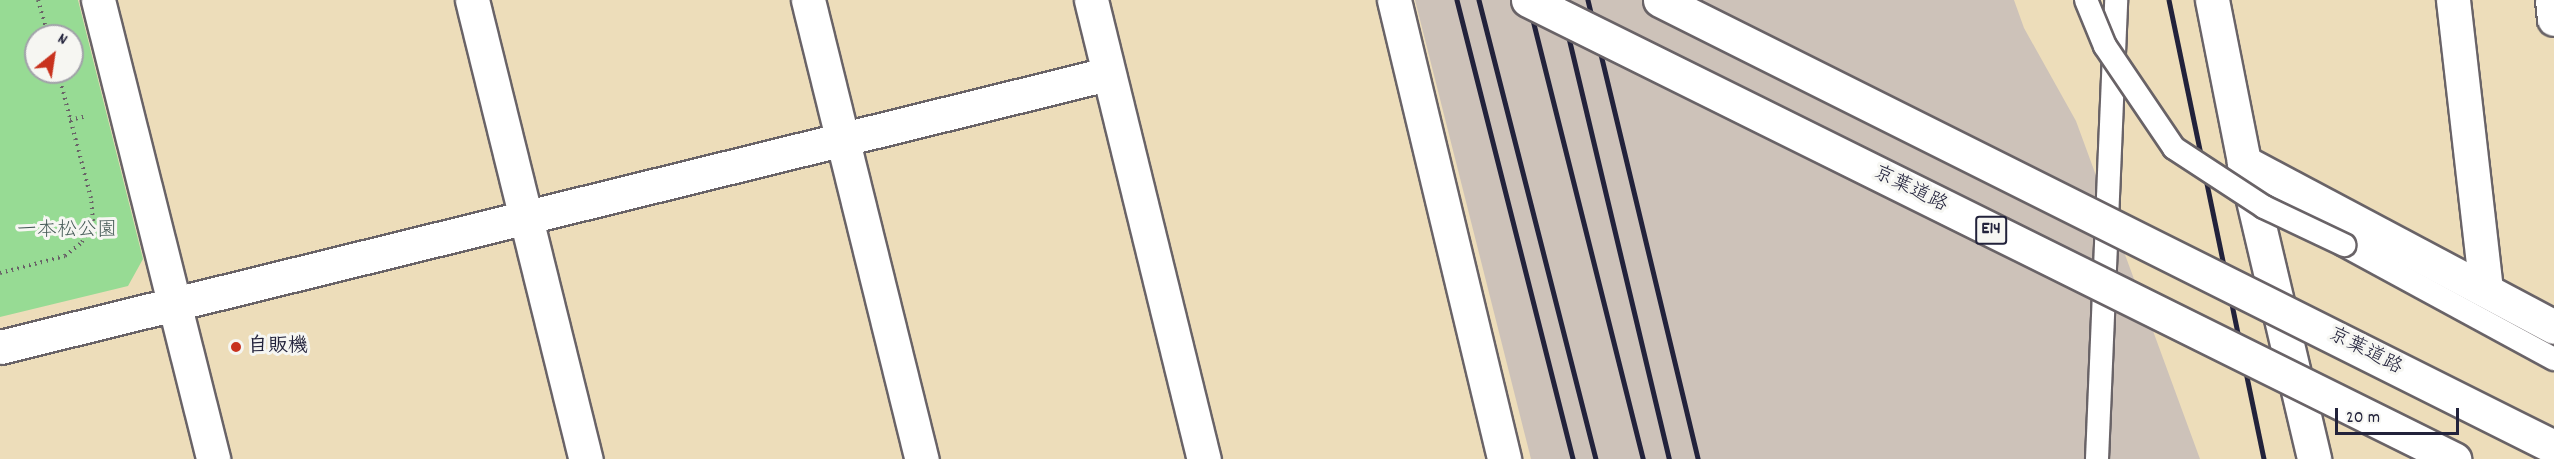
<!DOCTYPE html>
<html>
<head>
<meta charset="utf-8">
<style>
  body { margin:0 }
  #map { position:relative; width:2554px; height:459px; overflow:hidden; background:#edddba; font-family:Dekko,"Klee One",sans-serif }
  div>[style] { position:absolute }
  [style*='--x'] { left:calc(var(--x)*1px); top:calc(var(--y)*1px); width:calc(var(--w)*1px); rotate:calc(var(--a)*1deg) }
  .industrial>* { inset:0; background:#cdc2b9 }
  .green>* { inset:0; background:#97db94 }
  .path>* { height:4px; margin-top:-2px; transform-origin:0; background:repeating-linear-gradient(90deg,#696367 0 1.5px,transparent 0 6px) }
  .roads { filter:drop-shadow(2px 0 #696367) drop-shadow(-2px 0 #696367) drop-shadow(0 2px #696367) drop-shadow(0 -2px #696367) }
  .lane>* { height:22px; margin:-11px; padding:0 11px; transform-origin:11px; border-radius:11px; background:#fff }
  .street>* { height:33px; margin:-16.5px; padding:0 16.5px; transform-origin:16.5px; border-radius:16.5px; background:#fff }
  .secondary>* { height:33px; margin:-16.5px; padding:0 16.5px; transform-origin:16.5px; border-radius:16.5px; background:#fff }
  .rail>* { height:4.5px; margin:-2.25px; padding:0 2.25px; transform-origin:2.25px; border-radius:2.25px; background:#22223b }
  .bridges { filter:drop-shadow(2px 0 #696367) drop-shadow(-2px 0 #696367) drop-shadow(0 2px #696367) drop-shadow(0 -2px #696367) }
  .lane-bridge>* { height:22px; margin:-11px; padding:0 11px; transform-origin:11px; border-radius:11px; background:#fff }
  .highway-bridge>* { height:33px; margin:-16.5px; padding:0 16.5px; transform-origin:16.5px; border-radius:16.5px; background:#fff }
  .dots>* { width:16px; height:16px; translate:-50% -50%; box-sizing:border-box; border:3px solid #f6f6f2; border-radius:50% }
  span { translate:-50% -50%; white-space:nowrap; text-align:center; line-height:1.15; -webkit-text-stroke:6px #f6f6f2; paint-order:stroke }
  .shield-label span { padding:2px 4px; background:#f6f6f2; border:2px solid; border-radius:4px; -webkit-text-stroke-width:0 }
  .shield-label { font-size:18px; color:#22223b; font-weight:700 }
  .street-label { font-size:20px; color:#22223b }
  .park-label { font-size:20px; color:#455a56 }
  .poi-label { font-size:20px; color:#22223b; font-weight:700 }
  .left { translate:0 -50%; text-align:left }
  .north { position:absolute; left:24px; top:24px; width:60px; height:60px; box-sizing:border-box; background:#f6f6f2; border:2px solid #a1a1a9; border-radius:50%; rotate:30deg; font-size:16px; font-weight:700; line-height:24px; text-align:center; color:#22223b }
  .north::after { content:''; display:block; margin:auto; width:21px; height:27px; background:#c8321e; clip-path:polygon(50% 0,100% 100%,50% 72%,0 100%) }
  .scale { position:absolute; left:2335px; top:408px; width:124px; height:27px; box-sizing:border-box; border:3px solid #22223b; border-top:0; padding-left:8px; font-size:18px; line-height:21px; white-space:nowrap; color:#22223b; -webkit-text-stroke:4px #f6f6f2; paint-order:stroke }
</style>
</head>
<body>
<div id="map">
  <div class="industrial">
    <i style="clip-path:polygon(1415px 0,2014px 0,2024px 28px,2076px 121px,2200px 459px,1531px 459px)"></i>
  </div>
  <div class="green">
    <i style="clip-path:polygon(evenodd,0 0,78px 0,143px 259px,128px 286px,0 317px,0 0,36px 36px,72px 36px,72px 72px,36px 72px,36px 36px)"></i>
  </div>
  <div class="path">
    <i style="--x:38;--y:0;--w:37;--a:74"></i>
    <i style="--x:70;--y:120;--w:17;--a:-13"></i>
    <i style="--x:0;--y:273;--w:67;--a:-14.7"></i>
    <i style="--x:65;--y:256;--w:22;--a:-39"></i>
    <i style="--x:82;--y:242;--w:24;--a:-62"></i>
    <i style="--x:93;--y:221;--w:23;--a:-95"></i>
    <i style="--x:91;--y:198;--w:130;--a:-104.7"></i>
  </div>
  <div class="roads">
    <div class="lane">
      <i style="--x:2344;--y:245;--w:239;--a:28.5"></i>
      <i style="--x:2097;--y:459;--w:459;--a:-87.6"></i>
    </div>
    <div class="street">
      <i style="--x:98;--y:0;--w:473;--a:75.9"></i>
      <i style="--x:808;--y:0;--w:473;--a:76.1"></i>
      <i style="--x:1091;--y:0;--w:473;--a:76.2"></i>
      <i style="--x:1394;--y:0;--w:472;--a:76.5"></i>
      <i style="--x:2212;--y:0;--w:165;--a:78.8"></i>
      <i style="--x:2244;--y:162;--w:305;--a:76.7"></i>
      <i style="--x:2453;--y:0;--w:291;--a:83.5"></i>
      <i style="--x:2552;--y:0;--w:19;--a:84"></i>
      <i style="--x:2244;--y:162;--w:351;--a:28"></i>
      <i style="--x:0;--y:347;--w:1140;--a:-13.85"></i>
    </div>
    <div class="secondary">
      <i style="--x:472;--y:0;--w:473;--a:76.1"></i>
    </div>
  </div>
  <div class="rail">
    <i style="--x:1457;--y:0;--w:473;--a:75.8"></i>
    <i style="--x:1479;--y:0;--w:474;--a:75.7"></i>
    <i style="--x:1528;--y:0;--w:473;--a:75.9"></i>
    <i style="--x:1560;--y:0;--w:472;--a:76.6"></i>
    <i style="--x:1588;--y:0;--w:472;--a:76.5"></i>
    <i style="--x:2169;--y:0;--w:469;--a:78.3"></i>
  </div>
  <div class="bridges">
    <div class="lane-bridge">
      <i style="--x:2086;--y:0;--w:50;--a:67.6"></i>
      <i style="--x:2105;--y:46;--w:123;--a:55.9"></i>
      <i style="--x:2174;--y:148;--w:108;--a:33.2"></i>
      <i style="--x:2264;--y:207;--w:89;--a:25.4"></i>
    </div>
    <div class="highway-bridge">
      <i style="--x:1528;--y:0;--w:1034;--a:26.37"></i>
      <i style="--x:1660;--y:0;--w:1000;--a:26.57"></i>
    </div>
  </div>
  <div class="dots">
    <i style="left:236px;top:347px;background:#c8321e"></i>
  </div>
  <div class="shield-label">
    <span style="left:1991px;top:230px">E14</span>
  </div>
  <div class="street-label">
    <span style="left:1910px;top:190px;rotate:26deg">京葉道路</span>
    <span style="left:2365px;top:352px;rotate:27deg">京葉道路</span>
  </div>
  <div class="park-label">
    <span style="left:67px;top:231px">一本松公園</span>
  </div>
  <div class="poi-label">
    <span class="left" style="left:248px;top:347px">自販機</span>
  </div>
  <div class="north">N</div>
  <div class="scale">20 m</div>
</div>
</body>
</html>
